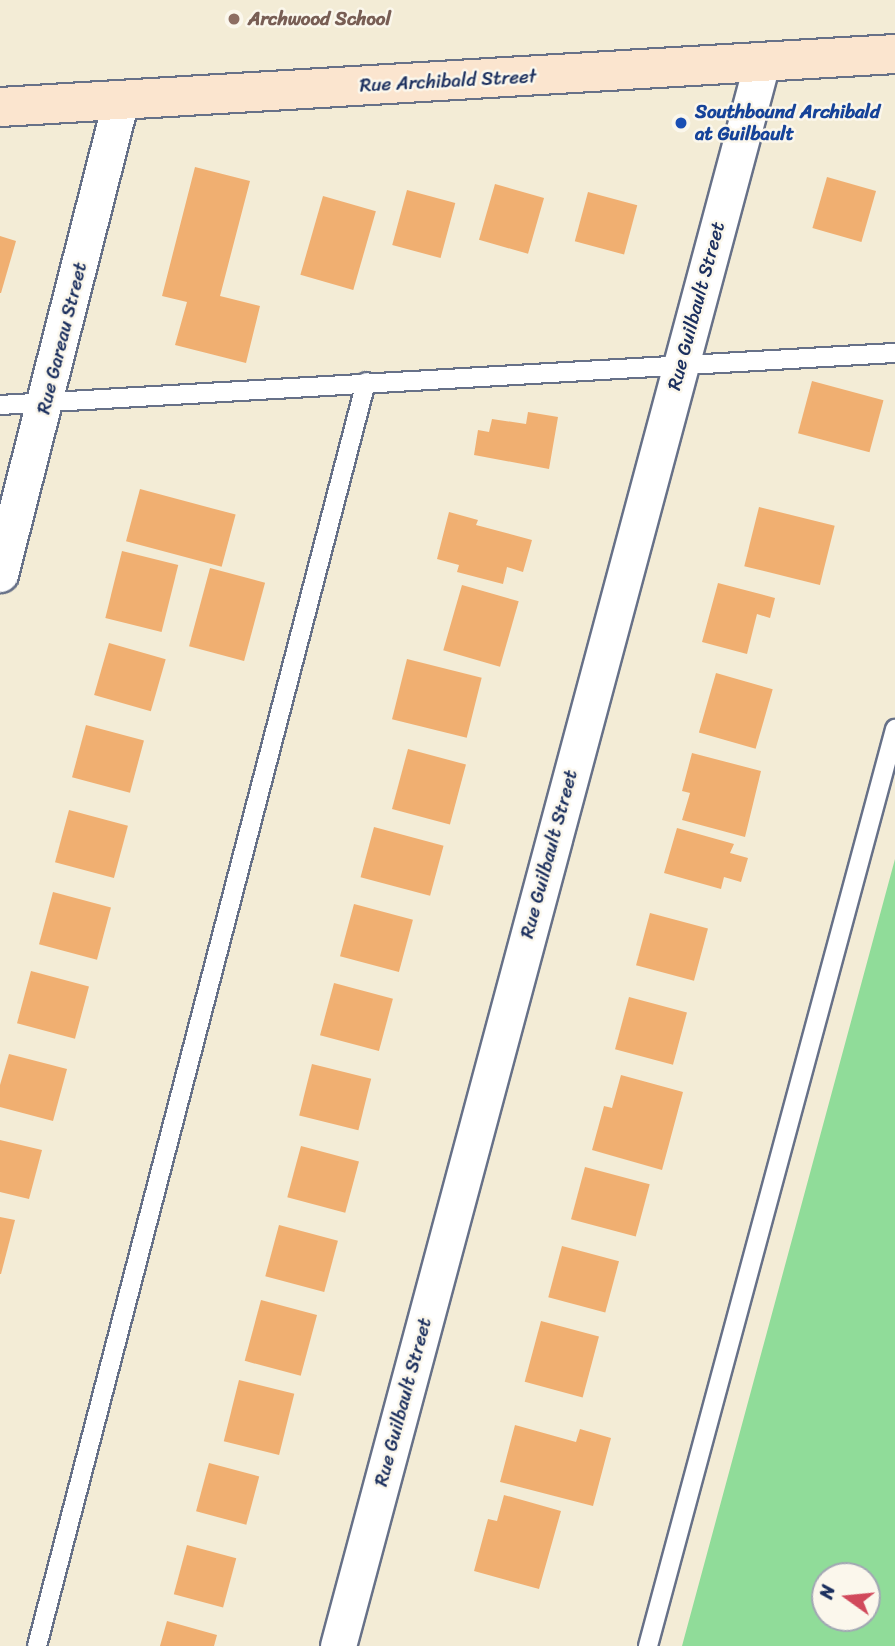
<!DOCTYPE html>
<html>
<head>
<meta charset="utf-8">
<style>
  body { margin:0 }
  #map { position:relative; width:895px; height:1646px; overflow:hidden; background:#f3ecd6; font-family:Sriracha,sans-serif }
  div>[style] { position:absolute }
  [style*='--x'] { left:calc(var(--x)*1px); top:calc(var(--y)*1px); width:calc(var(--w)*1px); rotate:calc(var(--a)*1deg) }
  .green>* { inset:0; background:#90dc99 }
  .building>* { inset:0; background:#f0af71; transform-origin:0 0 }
  .roads { filter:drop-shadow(2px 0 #677188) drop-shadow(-2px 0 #677188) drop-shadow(0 2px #677188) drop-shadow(0 -2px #677188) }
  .lane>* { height:18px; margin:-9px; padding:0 9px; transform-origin:9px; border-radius:9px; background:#fff }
  .street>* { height:35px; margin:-17.5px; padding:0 17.5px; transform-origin:17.5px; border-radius:17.5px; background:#fff }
  .secondary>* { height:38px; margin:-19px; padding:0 19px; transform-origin:19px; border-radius:19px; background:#fbe5cf }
  .dots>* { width:19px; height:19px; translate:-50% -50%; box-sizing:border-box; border:4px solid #fbf7ec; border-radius:50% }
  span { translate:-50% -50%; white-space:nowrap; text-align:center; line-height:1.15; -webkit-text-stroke:5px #fbf7ec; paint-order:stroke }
  .education-label { font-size:19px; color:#785e54; font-weight:700 }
  .left { translate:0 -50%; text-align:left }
  .street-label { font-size:19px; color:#1b2f5e }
  .transit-label { font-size:19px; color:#164399; font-weight:700 }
  .north { position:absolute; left:811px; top:1562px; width:70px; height:70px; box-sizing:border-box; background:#fbf7ec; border:2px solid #a1a7b3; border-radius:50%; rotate:285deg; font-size:19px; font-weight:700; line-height:28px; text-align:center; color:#1b2f5e }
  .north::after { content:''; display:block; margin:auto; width:24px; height:32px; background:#d1495b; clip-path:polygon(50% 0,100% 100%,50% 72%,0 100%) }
</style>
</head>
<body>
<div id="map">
  <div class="green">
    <i style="clip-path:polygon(evenodd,895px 859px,895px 1646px,682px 1646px,895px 859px,825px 1576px,867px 1576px,867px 1618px,825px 1618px,825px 1576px)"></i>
  </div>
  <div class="building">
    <i style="clip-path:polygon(195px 167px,250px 181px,220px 296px,260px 306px,246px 363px,175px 345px,187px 302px,162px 296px)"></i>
    <i style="left:827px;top:177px;width:51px;height:53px;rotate:16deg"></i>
    <i style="left:495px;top:184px;width:51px;height:58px;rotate:16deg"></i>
    <i style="left:407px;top:190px;width:50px;height:57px;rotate:15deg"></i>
    <i style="left:588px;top:192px;width:51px;height:51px;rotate:15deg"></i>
    <i style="left:323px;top:196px;width:55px;height:82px;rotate:16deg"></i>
    <i style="clip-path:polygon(0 236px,16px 241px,1px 293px,0 293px)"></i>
    <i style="left:812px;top:381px;width:74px;height:54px;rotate:15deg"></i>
    <i style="clip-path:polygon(528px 412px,558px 417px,549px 469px,474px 455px,478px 430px,489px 432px,492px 419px,526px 424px)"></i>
    <i style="left:140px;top:489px;width:99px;height:54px;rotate:15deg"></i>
    <i style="left:759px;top:507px;width:78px;height:61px;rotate:14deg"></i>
    <i style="clip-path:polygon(449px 512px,478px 520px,476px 525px,532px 540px,523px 572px,507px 567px,503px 584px,457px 572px,459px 565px,437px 559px)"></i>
    <i style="left:122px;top:551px;width:58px;height:69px;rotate:14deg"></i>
    <i style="left:210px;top:568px;width:57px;height:81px;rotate:15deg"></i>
    <i style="clip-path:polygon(718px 583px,775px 598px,770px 618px,757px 614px,747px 654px,702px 642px)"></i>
    <i style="left:462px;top:585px;width:59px;height:68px;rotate:16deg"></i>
    <i style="left:109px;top:643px;width:59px;height:54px;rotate:16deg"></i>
    <i style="left:407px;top:659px;width:77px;height:62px;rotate:14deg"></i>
    <i style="left:716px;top:673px;width:59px;height:62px;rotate:16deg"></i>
    <i style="left:86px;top:725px;width:60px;height:54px;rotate:15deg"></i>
    <i style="left:408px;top:749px;width:60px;height:62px;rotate:15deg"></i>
    <i style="clip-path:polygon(692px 753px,761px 771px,745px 837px,682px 820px,690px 793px,682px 791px)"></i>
    <i style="left:69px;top:810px;width:61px;height:54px;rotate:15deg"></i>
    <i style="left:374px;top:827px;width:72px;height:52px;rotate:15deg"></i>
    <i style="clip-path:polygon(677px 828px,734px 844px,730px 853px,748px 858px,741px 882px,724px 877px,721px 889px,664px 873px)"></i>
    <i style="left:53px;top:892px;width:60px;height:54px;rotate:15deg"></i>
    <i style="left:354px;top:904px;width:61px;height:54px;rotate:15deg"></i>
    <i style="left:650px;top:913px;width:60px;height:54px;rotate:15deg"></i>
    <i style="left:31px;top:971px;width:60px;height:54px;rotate:15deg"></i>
    <i style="left:334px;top:983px;width:61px;height:54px;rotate:15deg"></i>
    <i style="left:629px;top:997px;width:60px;height:54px;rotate:15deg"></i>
    <i style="clip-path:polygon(9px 1054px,67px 1069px,53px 1121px,0 1107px,0 1085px)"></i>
    <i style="left:312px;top:1064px;width:61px;height:53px;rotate:14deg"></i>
    <i style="clip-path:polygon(621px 1075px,683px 1092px,662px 1170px,592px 1150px,604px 1106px,612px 1108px)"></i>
    <i style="clip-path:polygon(0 1140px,42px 1150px,29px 1199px,0 1192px)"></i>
    <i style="left:301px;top:1146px;width:60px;height:53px;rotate:15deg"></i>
    <i style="left:585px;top:1167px;width:67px;height:54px;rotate:15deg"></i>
    <i style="clip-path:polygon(0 1217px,15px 1220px,1px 1274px,0 1274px)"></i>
    <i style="left:279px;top:1225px;width:61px;height:53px;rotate:15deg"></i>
    <i style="left:562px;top:1246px;width:59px;height:53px;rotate:15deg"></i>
    <i style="left:261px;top:1300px;width:58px;height:63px;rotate:15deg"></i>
    <i style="left:541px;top:1321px;width:60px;height:63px;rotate:15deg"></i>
    <i style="left:239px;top:1380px;width:57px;height:63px;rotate:14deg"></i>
    <i style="clip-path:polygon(515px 1425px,576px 1442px,580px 1429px,611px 1438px,593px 1506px,500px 1482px)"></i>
    <i style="left:209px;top:1463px;width:52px;height:50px;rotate:15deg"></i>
    <i style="clip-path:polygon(504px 1495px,561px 1511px,539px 1589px,474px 1571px,488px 1519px,497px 1521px)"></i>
    <i style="left:187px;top:1545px;width:51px;height:51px;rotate:15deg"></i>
    <i style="clip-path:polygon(167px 1621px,217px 1635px,214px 1646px,160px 1646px)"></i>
  </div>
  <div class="roads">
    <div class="lane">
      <i style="--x:0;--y:405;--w:897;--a:-3.33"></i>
      <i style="--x:37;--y:1646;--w:1306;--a:-75.41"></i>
      <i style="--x:648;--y:1646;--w:950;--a:-74.92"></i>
    </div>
    <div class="street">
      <i style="--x:0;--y:574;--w:488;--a:-75.7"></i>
      <i style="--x:338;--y:1646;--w:1640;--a:-75.01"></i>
    </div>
    <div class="secondary">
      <i style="--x:0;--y:107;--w:897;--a:-3.39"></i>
    </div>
  </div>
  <div class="dots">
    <i style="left:234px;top:19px;background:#8d6e63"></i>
    <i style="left:681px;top:123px;background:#1a4fb4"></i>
  </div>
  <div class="education-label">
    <span class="left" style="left:248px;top:19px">Archwood School</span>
  </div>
  <div class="street-label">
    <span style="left:448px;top:81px;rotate:-3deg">Rue Archibald Street</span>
    <span style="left:696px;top:306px;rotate:-75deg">Rue Guilbault Street</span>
    <span style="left:62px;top:338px;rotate:-76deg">Rue Gareau Street</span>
    <span style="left:549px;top:854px;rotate:-75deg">Rue Guilbault Street</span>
    <span style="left:403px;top:1402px;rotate:-75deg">Rue Guilbault Street</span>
  </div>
  <div class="transit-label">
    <span class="left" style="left:695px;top:123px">Southbound Archibald<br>at Guilbault</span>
  </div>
  <div class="north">N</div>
</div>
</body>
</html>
